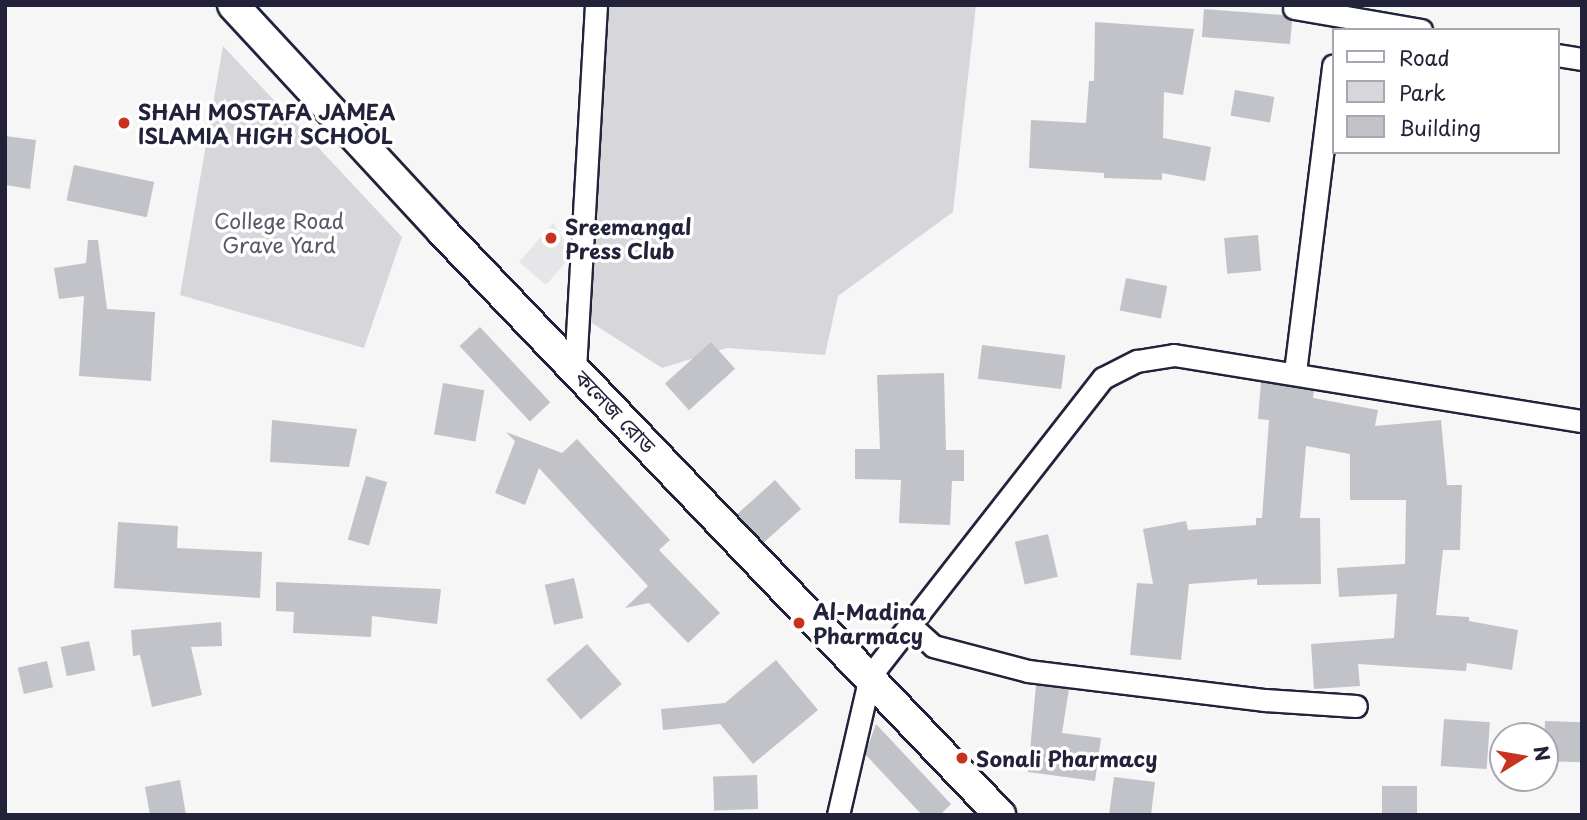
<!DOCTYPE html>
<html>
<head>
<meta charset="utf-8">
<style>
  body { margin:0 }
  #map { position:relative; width:1587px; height:820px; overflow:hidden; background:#f6f6f7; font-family:"Playpen Sans","Noto Sans Bengali",sans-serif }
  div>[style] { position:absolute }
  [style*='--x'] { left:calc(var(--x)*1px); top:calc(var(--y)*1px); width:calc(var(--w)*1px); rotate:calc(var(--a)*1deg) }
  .built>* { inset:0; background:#e6e6e9 }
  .green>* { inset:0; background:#d7d7db }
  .building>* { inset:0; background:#c2c2c9; transform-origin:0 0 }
  .roads { filter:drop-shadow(2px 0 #22223b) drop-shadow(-2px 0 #22223b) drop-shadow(0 2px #22223b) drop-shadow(0 -2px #22223b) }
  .minor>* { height:21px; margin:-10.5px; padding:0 10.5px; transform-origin:10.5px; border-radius:10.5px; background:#fff }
  .secondary>* { height:30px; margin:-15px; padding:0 15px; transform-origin:15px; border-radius:15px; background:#fff }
  .dots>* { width:19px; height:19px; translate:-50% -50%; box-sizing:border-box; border:4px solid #fff; border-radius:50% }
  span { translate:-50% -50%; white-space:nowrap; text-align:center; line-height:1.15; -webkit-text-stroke:7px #fff; paint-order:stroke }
  .poi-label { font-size:21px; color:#22223b; font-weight:700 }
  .left { translate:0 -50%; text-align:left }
  .park-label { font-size:21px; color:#58586b }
  .street-label { font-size:21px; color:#22223b }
  .frame { position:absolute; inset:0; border:7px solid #22223b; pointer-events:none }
  .legend { position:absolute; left:1332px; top:28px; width:228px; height:126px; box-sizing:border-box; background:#fff; border:2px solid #a7a7b1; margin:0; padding:9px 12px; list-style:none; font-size:21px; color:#22223b }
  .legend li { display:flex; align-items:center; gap:14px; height:35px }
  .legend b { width:35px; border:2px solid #a7a7b1 }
  .north { position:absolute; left:1489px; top:722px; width:70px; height:70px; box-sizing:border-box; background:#fff; border:2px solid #a7a7b1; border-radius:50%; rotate:79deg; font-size:19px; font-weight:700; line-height:28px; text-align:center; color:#22223b }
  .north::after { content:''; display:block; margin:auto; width:24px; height:32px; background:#c8321e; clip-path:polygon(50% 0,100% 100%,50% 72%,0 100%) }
</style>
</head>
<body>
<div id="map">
  <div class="built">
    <i style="clip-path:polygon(553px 223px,573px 254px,546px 285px,519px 262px)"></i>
  </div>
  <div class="green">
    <i style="clip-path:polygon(603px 5px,976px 5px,953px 212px,838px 296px,825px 355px,727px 348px,662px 368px,578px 314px)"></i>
    <i style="clip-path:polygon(223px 46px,402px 237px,364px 348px,180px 295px)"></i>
  </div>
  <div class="building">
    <i style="clip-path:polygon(1204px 9px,1283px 15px,1292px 21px,1290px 44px,1202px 37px)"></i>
    <i style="clip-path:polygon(1095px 22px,1194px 29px,1183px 95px,1164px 92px,1163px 138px,1211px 147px,1205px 181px,1162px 173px,1162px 180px,1104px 178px,1104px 173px,1029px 168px,1031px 120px,1086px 123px,1089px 81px,1094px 81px)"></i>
    <i style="left:1235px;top:90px;width:40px;height:26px;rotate:10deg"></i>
    <i style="clip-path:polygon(5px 136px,36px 140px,30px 189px,5px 185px)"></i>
    <i style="left:74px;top:165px;width:82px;height:36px;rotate:12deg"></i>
    <i style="left:1258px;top:235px;width:36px;height:34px;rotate:85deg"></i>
    <i style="clip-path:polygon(88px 240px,98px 240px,107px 309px,155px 312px,151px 381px,79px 376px,84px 296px,59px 299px,54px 268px,86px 263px)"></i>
    <i style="left:1126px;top:278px;width:42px;height:33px;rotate:11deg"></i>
    <i style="left:480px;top:327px;width:103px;height:28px;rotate:47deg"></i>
    <i style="left:711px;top:342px;width:36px;height:62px;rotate:48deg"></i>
    <i style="left:982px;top:345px;width:84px;height:34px;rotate:7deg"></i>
    <i style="clip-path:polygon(944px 373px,946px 450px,964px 450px,964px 481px,952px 481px,950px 525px,899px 523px,901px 480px,855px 479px,855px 449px,880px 449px,877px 375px)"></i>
    <i style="clip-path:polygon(1261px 382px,1314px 391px,1313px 398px,1378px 410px,1375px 426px,1441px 420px,1447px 485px,1462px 485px,1460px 550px,1443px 550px,1436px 615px,1469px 617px,1469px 621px,1518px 630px,1512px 670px,1467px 663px,1466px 671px,1358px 664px,1360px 686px,1314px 689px,1311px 644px,1394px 638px,1397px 594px,1339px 597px,1337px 568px,1405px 564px,1406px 500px,1350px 500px,1350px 454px,1306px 446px,1300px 518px,1320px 518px,1321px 584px,1257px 585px,1257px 579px,1189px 584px,1181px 660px,1130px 655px,1137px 583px,1153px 584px,1143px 529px,1186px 521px,1188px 530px,1256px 525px,1256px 518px,1262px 518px,1269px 420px,1258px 419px)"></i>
    <i style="left:443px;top:383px;width:42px;height:52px;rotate:10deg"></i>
    <i style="clip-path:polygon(272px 420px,357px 429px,349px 467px,270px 462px)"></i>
    <i style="clip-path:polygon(506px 432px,562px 453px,577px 439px,670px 540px,659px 550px,720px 613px,688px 643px,649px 603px,625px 608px,648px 586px,539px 468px,525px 505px,495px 493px,515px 441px)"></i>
    <i style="left:366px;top:476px;width:22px;height:66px;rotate:16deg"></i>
    <i style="left:775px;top:480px;width:39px;height:51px;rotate:48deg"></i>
    <i style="clip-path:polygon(118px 522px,178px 526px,177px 548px,262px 552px,260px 598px,114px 588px)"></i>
    <i style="left:1048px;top:534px;width:44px;height:34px;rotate:77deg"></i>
    <i style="left:574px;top:578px;width:41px;height:30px;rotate:77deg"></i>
    <i style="clip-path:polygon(276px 582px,441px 589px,437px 624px,372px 616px,371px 637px,293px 633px,294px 612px,276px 611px)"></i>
    <i style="clip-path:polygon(221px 622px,222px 646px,191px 647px,202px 695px,152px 707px,140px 655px,133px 656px,131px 630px)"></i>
    <i style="left:89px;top:641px;width:30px;height:29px;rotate:78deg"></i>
    <i style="left:587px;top:644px;width:53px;height:54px;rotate:49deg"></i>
    <i style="clip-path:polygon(776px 660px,818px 710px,753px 764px,720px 724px,663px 730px,661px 709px,725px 703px)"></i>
    <i style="left:47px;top:661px;width:27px;height:30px;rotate:77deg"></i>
    <i style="clip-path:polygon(1036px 685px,1069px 689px,1062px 733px,1101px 738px,1095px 781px,1028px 772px)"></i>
    <i style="left:1444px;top:719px;width:46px;height:47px;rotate:4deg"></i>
    <i style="left:1545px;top:721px;width:37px;height:40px;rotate:2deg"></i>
    <i style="clip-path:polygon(876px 724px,951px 804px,940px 815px,922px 815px,865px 754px)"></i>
    <i style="left:757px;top:775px;width:34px;height:44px;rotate:88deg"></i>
    <i style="clip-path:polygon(1114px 777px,1155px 782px,1151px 815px,1109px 815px)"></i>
    <i style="clip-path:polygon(180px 780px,186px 815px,150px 815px,145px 787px)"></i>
    <i style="left:1382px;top:786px;width:35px;height:29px"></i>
  </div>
  <div class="roads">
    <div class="minor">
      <i style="--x:1294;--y:8;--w:129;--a:9.8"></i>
      <i style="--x:1557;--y:55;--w:25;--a:9"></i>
      <i style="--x:575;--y:369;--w:365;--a:-86.7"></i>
      <i style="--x:1295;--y:372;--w:309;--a:-82.9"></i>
      <i style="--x:910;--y:625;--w:31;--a:42"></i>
      <i style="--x:933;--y:646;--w:98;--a:14.7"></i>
      <i style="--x:1028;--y:671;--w:239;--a:7"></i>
      <i style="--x:1265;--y:700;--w:91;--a:3.8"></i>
      <i style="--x:838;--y:815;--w:143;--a:-77"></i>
      <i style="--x:870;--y:676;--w:378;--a:-52"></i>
      <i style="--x:1103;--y:378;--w:38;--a:-27"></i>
      <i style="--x:1137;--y:361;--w:37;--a:-9"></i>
      <i style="--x:1174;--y:355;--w:413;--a:9.2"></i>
    </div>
    <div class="secondary">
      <i style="--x:233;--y:5;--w:308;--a:47.2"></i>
      <i style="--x:442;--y:231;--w:808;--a:46.3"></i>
    </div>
  </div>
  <div class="dots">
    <i style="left:124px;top:123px;background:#c8321e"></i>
    <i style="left:551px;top:238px;background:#c8321e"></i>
    <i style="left:799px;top:623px;background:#c8321e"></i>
    <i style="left:962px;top:758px;background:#c8321e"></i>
  </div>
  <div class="poi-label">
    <span class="left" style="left:138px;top:123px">SHAH MOSTAFA JAMEA<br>ISLAMIA HIGH SCHOOL</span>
    <span class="left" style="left:565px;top:238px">Sreemangal<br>Press Club</span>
    <span class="left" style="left:813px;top:623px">Al-Madina<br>Pharmacy</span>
    <span class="left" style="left:976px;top:758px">Sonali Pharmacy</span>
  </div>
  <div class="park-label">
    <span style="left:279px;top:232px">College Road<br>Grave Yard</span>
  </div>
  <div class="street-label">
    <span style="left:616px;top:411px;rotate:46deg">কলেজ রোড</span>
  </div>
  <div class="frame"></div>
  <ul class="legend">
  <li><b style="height:9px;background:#fff"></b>Road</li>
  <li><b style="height:19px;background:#d7d7db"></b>Park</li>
  <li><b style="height:19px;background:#c2c2c9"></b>Building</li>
  </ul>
  <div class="north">N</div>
</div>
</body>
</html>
